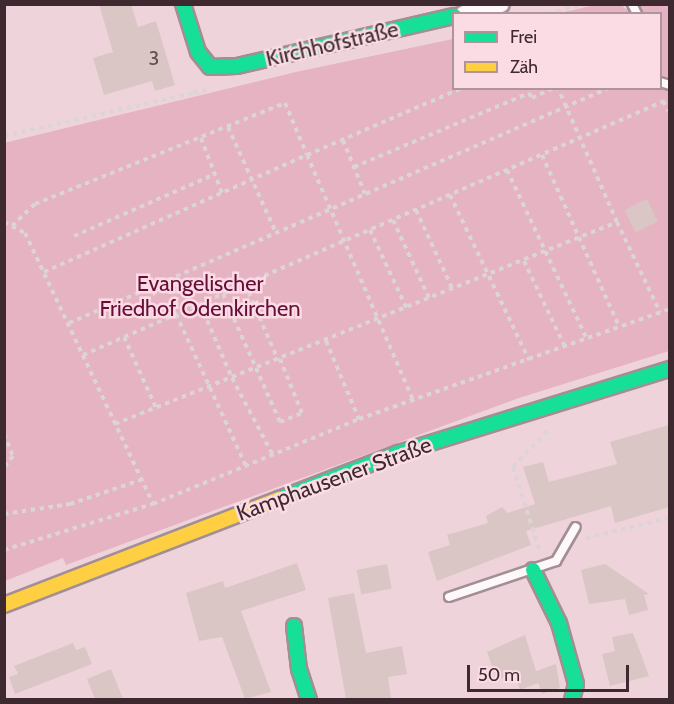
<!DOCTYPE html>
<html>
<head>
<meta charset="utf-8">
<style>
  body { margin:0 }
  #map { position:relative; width:674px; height:704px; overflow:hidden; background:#efd3db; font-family:Cabin,sans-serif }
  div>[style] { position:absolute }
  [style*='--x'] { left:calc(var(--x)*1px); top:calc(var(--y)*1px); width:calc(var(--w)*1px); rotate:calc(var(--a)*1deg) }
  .green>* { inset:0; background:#e5b3c2 }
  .building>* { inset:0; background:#dac6c4; transform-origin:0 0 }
  .path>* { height:4px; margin-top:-2px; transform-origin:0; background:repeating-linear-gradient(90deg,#dcd4d6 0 4.5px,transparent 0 9px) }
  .roads { filter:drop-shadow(2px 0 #a28e94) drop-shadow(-2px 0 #a28e94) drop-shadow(0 2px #a28e94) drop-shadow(0 -2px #a28e94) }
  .lane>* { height:8px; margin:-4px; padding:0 4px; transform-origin:4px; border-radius:4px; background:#fdf8fa }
  .street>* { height:16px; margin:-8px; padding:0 8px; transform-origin:8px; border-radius:8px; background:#fdf8fa }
  .fast>* { height:14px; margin:-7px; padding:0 7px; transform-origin:7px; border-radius:7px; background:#16e098 }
  .slow>* { height:14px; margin:-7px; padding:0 7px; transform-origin:7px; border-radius:7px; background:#ffcf43 }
  span { translate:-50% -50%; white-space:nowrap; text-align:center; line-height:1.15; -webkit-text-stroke:5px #fbdbe4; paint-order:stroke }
  .number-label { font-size:20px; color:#645054 }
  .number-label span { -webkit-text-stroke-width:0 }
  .street-label { font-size:22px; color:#3d292f }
  .park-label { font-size:22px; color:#680d38 }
  .frame { position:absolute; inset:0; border:6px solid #3d292f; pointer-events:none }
  .legend { position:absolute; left:452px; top:12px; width:210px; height:78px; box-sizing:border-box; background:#fbdbe4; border:2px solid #af949c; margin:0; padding:8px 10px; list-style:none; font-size:18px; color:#3d292f }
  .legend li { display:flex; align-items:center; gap:12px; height:30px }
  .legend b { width:30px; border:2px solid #af949c }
  .scale { position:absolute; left:467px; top:665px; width:162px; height:27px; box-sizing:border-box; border:3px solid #3d292f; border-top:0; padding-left:8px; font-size:18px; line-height:21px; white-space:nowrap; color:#3d292f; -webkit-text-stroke:4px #fbdbe4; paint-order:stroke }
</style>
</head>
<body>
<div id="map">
  <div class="green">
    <i style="clip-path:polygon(595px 5px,621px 5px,626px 9px,634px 5px,669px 5px,669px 351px,519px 398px,66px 565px,63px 558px,5px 581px,4px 143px,296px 72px,453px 39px,454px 88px,660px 88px,660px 14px,560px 13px)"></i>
  </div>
  <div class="building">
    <i style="clip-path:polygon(99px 4px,131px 4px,138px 27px,156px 21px,175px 85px,155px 91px,152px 81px,104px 95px,93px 58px,113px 52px)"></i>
    <i style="left:647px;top:199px;width:25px;height:25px;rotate:64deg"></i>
    <i style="clip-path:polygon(669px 425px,669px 507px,615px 523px,611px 506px,526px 531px,531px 545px,437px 581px,428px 552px,450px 545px,447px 535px,488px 523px,486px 516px,502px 507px,508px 513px,535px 504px,523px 467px,543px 462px,549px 482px,617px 464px,610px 442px)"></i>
    <i style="clip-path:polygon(297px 563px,306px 590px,241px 611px,271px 692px,245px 699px,222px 637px,199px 641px,186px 593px,223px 581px,225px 588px)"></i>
    <i style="left:387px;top:564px;width:25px;height:31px;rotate:79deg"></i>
    <i style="clip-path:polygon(605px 564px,649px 594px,644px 595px,648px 610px,629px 615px,625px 599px,589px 604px,581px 570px)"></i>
    <i style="clip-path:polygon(354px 593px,366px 653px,402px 646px,407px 674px,388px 677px,391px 699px,346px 699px,328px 598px)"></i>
    <i style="clip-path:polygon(633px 633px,649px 676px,610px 686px,602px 654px,615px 651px,612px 637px)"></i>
    <i style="clip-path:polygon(525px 635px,536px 671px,556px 664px,560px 688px,542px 694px,538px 683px,520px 690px,515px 674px,497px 680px,487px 652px)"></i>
    <i style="clip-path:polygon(73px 643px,76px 650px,85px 647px,92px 664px,15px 694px,9px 677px,18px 674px,14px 666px)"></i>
    <i style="clip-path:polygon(111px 669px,123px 699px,95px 699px,87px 679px)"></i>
  </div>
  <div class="path">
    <i style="--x:548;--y:14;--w:37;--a:-16"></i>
    <i style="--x:194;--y:93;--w:13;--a:-13"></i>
    <i style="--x:663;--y:101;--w:14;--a:60"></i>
    <i style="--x:228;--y:127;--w:116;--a:65.6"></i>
    <i style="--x:4;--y:136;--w:195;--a:-12.8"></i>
    <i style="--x:194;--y:93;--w:9;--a:-54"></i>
    <i style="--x:201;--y:138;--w:59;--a:69.1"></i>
    <i style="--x:343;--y:140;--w:58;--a:67.8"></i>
    <i style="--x:542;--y:155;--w:188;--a:65.8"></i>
    <i style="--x:354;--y:167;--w:190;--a:-22.9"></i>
    <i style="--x:529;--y:93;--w:6;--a:59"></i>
    <i style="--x:532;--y:98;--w:23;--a:-25"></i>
    <i style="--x:507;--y:170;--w:187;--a:64.7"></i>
    <i style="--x:450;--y:195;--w:183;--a:64.4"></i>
    <i style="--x:416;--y:210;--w:88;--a:65.2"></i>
    <i style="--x:393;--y:220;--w:88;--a:65.2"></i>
    <i style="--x:4;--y:222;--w:24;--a:28"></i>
    <i style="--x:25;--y:233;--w:300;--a:64.7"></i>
    <i style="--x:153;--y:504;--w:223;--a:-22.4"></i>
    <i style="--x:359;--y:419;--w:330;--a:-19.5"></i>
    <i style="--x:617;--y:222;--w:100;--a:64.5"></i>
    <i style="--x:12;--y:226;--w:32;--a:-44"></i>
    <i style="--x:35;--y:204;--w:270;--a:-22"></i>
    <i style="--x:285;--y:103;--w:56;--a:67.1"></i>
    <i style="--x:307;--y:155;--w:169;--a:-23.4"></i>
    <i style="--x:370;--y:230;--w:87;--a:64.9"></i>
    <i style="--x:74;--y:236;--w:154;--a:-23.7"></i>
    <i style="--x:524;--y:261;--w:95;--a:64.5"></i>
    <i style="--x:44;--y:272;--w:288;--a:-24"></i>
    <i style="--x:307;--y:155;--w:267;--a:66.6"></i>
    <i style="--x:245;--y:284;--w:83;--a:66.5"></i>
    <i style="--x:223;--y:294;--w:140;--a:66"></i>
    <i style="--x:280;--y:422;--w:24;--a:-22"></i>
    <i style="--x:302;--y:413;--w:58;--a:-112.2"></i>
    <i style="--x:200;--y:304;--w:81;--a:66.6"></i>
    <i style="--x:232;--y:378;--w:87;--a:62"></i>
    <i style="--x:176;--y:314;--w:167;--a:65.3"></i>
    <i style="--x:69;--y:323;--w:589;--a:-23.52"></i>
    <i style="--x:124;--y:337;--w:78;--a:65.7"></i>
    <i style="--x:326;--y:341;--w:85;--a:67.1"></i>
    <i style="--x:83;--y:355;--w:634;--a:-23.61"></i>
    <i style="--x:115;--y:424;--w:541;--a:-21.92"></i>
    <i style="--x:617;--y:222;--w:146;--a:-113.8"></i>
    <i style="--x:4;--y:434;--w:24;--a:68"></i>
    <i style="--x:13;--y:456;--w:14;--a:129"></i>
    <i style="--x:4;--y:514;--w:67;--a:-8.6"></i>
    <i style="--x:70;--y:504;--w:75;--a:-18.7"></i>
    <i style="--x:586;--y:538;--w:86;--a:-13.4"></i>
    <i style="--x:539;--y:549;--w:86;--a:-107.6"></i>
    <i style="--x:513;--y:467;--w:51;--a:-46.6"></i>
    <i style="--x:4;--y:550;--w:156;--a:-17.2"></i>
  </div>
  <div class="roads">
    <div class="lane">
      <i style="--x:632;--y:4;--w:11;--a:63"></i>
      <i style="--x:660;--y:82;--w:10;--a:17"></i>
      <i style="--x:449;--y:597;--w:113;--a:-18.6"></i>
      <i style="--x:556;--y:561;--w:39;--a:-60"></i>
    </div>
    <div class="street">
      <i style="--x:464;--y:14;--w:38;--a:-15"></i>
    </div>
    <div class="fast">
      <i style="--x:183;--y:4;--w:50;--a:72.6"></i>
      <i style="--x:198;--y:52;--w:19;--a:51"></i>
      <i style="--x:210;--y:67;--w:27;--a:-2"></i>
      <i style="--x:237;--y:66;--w:223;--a:-13"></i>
      <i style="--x:279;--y:499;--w:128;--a:-21.1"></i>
      <i style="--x:398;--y:453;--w:285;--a:-17.2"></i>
      <i style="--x:533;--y:570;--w:59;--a:63.9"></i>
      <i style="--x:559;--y:623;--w:63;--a:74.4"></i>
      <i style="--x:576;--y:684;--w:16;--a:104"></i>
      <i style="--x:294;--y:626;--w:43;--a:83.4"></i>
      <i style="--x:299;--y:669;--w:33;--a:72"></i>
    </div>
    <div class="slow">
      <i style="--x:4;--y:605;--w:295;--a:-21.1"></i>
    </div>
  </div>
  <div class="number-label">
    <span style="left:154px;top:58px">3</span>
  </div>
  <div class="street-label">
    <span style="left:332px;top:44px;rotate:-13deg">Kirchhofstraße</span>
    <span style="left:334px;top:479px;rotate:-20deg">Kamphausener Straße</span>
  </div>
  <div class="park-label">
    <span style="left:200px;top:296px">Evangelischer<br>Friedhof Odenkirchen</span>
  </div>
  <div class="frame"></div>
  <ul class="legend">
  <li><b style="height:8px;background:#16e098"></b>Frei</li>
  <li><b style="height:8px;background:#ffcf43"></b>Zäh</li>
  </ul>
  <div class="scale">50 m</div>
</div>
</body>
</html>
